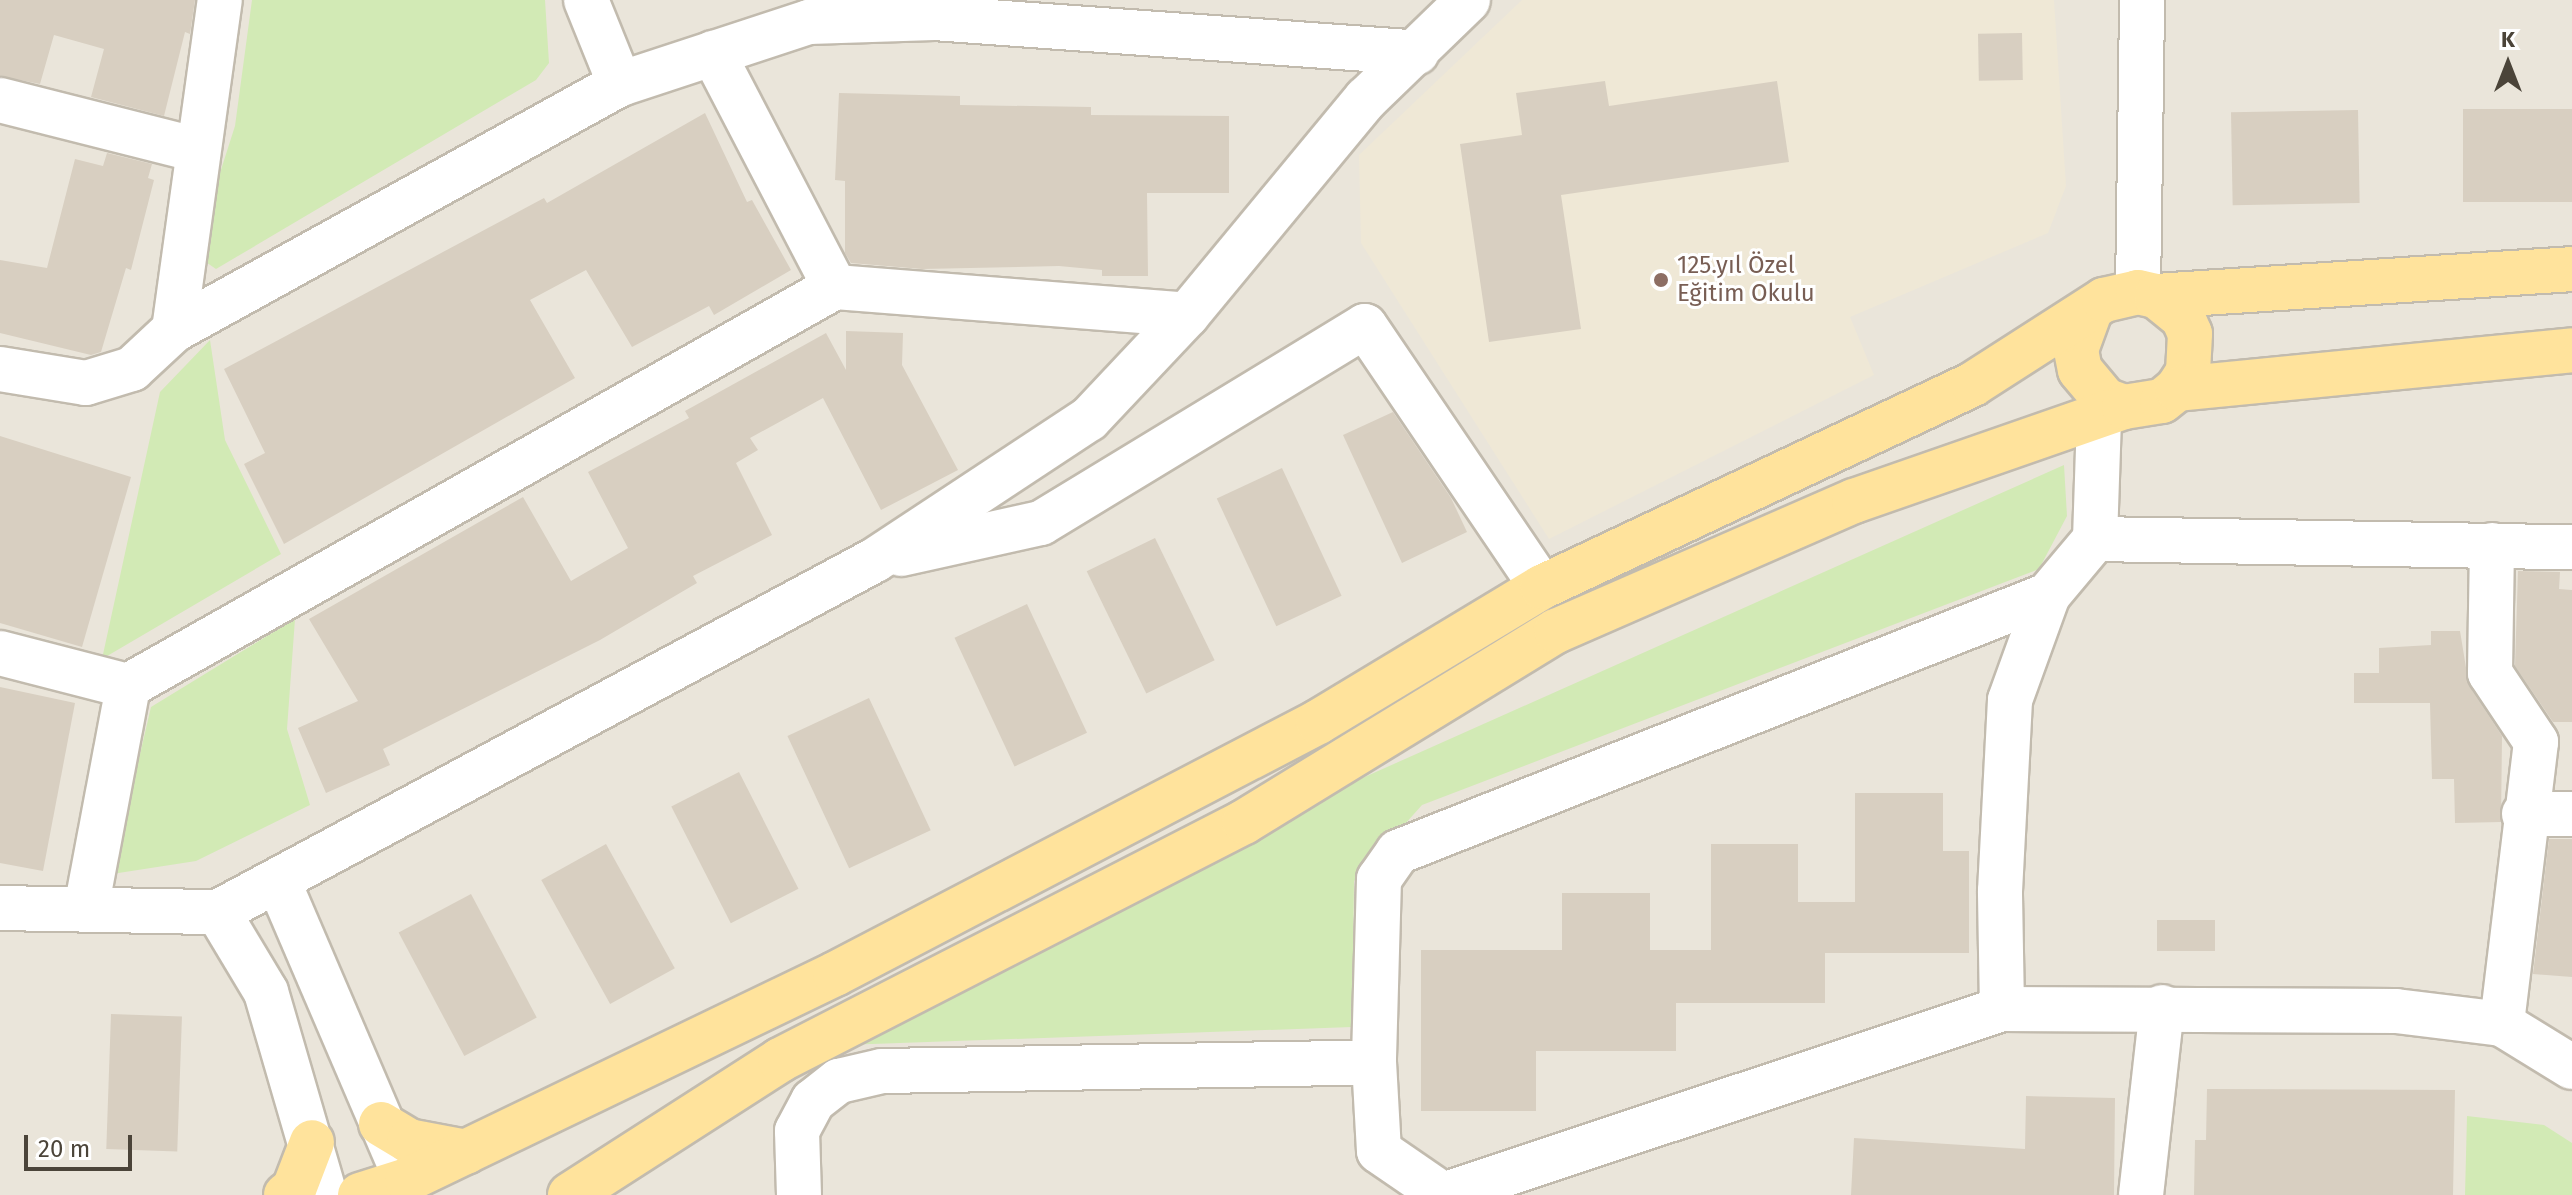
<!DOCTYPE html>
<html>
<head>
<meta charset="utf-8">
<style>
  body { margin:0 }
  #map { position:relative; width:2572px; height:1195px; overflow:hidden; background:#f6f3ec; font-family:"Fira Sans",sans-serif }
  div>[style] { position:absolute }
  [style*='--x'] { left:calc(var(--x)*1px); top:calc(var(--y)*1px); width:calc(var(--w)*1px); rotate:calc(var(--a)*1deg) }
  .residential>* { inset:0; background:#eae5da; transform-origin:0 0 }
  .education>* { inset:0; background:#efe8d6 }
  .green>* { inset:0; background:#d2eab5 }
  .building>* { inset:0; background:#d8cfc1; transform-origin:0 0 }
  .roads { filter:drop-shadow(2px 0 #c2bbae) drop-shadow(-2px 0 #c2bbae) drop-shadow(0 2px #c2bbae) drop-shadow(0 -2px #c2bbae) }
  .minor>* { height:44px; margin:-22px; padding:0 22px; transform-origin:22px; border-radius:22px; background:#fff }
  .major>* { height:44px; margin:-22px; padding:0 22px; transform-origin:22px; border-radius:22px; background:#ffe39c }
  .dots>* { width:22px; height:22px; translate:-50% -50%; box-sizing:border-box; border:4px solid #fff; border-radius:50% }
  span { translate:-50% -50%; white-space:nowrap; text-align:center; line-height:1.15; -webkit-text-stroke:6px #fff; paint-order:stroke }
  .education-label { font-size:24px; color:#785e54 }
  .left { translate:0 -50%; text-align:left }
  .north { position:absolute; left:2468px; top:24px; width:80px; height:80px; -webkit-text-stroke:6px #fff; paint-order:stroke; rotate:0deg; font-size:22px; font-weight:700; line-height:32px; text-align:center; color:#4b4439 }
  .north::after { content:''; display:block; margin:auto; width:28px; height:36px; background:#4b4439; clip-path:polygon(50% 0,100% 100%,50% 72%,0 100%) }
  .scale { position:absolute; left:24px; top:1135px; width:108px; height:36px; box-sizing:border-box; border:4px solid #4b4439; border-top:0; padding-left:10px; font-size:24px; line-height:28px; white-space:nowrap; color:#4b4439; -webkit-text-stroke:6px #fff; paint-order:stroke }
</style>
</head>
<body>
<div id="map">
  <div class="residential">
    <i style="left:0;top:0;width:2572px;height:1195px"></i>
  </div>
  <div class="education">
    <i style="clip-path:polygon(1522px 0,2054px 0,2066px 186px,2048px 233px,1850px 317px,1874px 375px,1549px 539px,1361px 243px,1359px 155px)"></i>
  </div>
  <div class="green">
    <i style="clip-path:polygon(252px 0,545px 0,549px 63px,536px 80px,216px 269px,194px 254px,235px 126px)"></i>
    <i style="clip-path:polygon(210px 340px,225px 440px,281px 554px,102px 659px,160px 392px)"></i>
    <i style="clip-path:polygon(2064px 465px,2067px 516px,2039px 569px,1422px 805px,1354px 881px,1352px 1027px,844px 1045px,1275px 817px)"></i>
    <i style="clip-path:polygon(295px 619px,287px 729px,310px 805px,196px 861px,112px 874px,151px 707px)"></i>
    <i style="clip-path:polygon(2467px 1116px,2544px 1125px,2572px 1143px,2572px 1195px,2465px 1195px)"></i>
  </div>
  <div class="building">
    <i style="clip-path:polygon(0 0,195px 0,190px 34px,185px 32px,164px 116px,91px 97px,104px 49px,54px 35px,40px 84px,0 76px)"></i>
    <i style="left:2022px;top:33px;width:47px;height:44px;rotate:89deg"></i>
    <i style="clip-path:polygon(1605px 81px,1609px 106px,1777px 81px,1789px 162px,1561px 195px,1581px 329px,1489px 342px,1460px 144px,1522px 135px,1516px 93px)"></i>
    <i style="clip-path:polygon(839px 93px,960px 96px,960px 105px,1091px 107px,1091px 115px,1229px 116px,1229px 193px,1147px 193px,1148px 276px,1102px 276px,1102px 270px,1059px 266px,922px 269px,851px 263px,845px 253px,845px 181px,835px 180px)"></i>
    <i style="left:2572px;top:109px;width:93px;height:109px;rotate:90deg"></i>
    <i style="left:2358px;top:110px;width:93px;height:127px;rotate:89deg"></i>
    <i style="clip-path:polygon(705px 113px,747px 202px,752px 200px,791px 270px,714px 315px,709px 306px,632px 347px,586px 270px,530px 300px,575px 378px,284px 544px,244px 464px,265px 453px,224px 369px,544px 198px,547px 203px)"></i>
    <i style="clip-path:polygon(107px 153px,152px 164px,148px 178px,154px 180px,131px 270px,126px 268px,101px 352px,91px 355px,0 333px,0 260px,47px 268px,75px 159px,103px 166px)"></i>
    <i style="clip-path:polygon(846px 331px,903px 333px,902px 365px,958px 470px,881px 510px,823px 398px,750px 438px,758px 450px,736px 463px,772px 535px,693px 576px,697px 583px,600px 640px,383px 749px,390px 765px,326px 793px,298px 728px,358px 701px,309px 619px,523px 497px,571px 581px,628px 548px,588px 472px,689px 418px,685px 411px,826px 333px,846px 370px)"></i>
    <i style="clip-path:polygon(1393px 412px,1451px 498px,1467px 532px,1402px 563px,1343px 435px)"></i>
    <i style="clip-path:polygon(0 436px,131px 477px,82px 647px,0 623px)"></i>
    <i style="left:1282px;top:468px;width:141px;height:72px;rotate:65deg"></i>
    <i style="left:1155px;top:538px;width:136px;height:76px;rotate:64deg"></i>
    <i style="clip-path:polygon(2518px 571px,2560px 572px,2559px 589px,2572px 590px,2572px 722px,2553px 722px,2515px 666px)"></i>
    <i style="left:1027px;top:604px;width:142px;height:80px;rotate:65deg"></i>
    <i style="clip-path:polygon(2431px 631px,2460px 631px,2469px 686px,2502px 736px,2501px 822px,2455px 823px,2454px 779px,2432px 779px,2430px 703px,2354px 703px,2354px 673px,2379px 673px,2379px 648px,2431px 645px)"></i>
    <i style="clip-path:polygon(0 687px,75px 703px,43px 871px,0 863px)"></i>
    <i style="left:869px;top:698px;width:146px;height:90px;rotate:65deg"></i>
    <i style="left:739px;top:772px;width:131px;height:76px;rotate:63deg"></i>
    <i style="clip-path:polygon(1855px 793px,1943px 793px,1943px 851px,1969px 851px,1969px 953px,1825px 953px,1825px 1003px,1676px 1003px,1676px 1051px,1536px 1051px,1536px 1111px,1421px 1111px,1421px 950px,1562px 950px,1562px 893px,1650px 893px,1650px 950px,1711px 950px,1711px 844px,1798px 844px,1798px 902px,1855px 902px)"></i>
    <i style="clip-path:polygon(2549px 839px,2572px 839px,2572px 977px,2533px 974px)"></i>
    <i style="left:606px;top:844px;width:142px;height:74px;rotate:61deg"></i>
    <i style="left:471px;top:894px;width:140px;height:82px;rotate:62deg"></i>
    <i style="left:2157px;top:920px;width:58px;height:31px"></i>
    <i style="left:111px;top:1014px;width:71px;height:135px;rotate:2deg"></i>
    <i style="clip-path:polygon(2207px 1089px,2455px 1090px,2453px 1195px,2194px 1195px,2195px 1140px,2206px 1140px)"></i>
    <i style="clip-path:polygon(2026px 1096px,2115px 1098px,2114px 1195px,1851px 1195px,1854px 1138px,2025px 1149px)"></i>
  </div>
  <div class="roads">
    <div class="minor">
      <i style="--x:586;--y:0;--w:91;--a:68"></i>
      <i style="--x:713;--y:53;--w:264;--a:62.5"></i>
      <i style="--x:0;--y:100;--w:203;--a:14.2"></i>
      <i style="--x:2138;--y:292;--w:292;--a:-89.2"></i>
      <i style="--x:174;--y:330;--w:333;--a:-82.1"></i>
      <i style="--x:0;--y:369;--w:87;--a:9.2"></i>
      <i style="--x:86;--y:383;--w:48;--a:-16.9"></i>
      <i style="--x:132;--y:369;--w:57;--a:-42.9"></i>
      <i style="--x:174;--y:330;--w:509;--a:-28.88"></i>
      <i style="--x:620;--y:84;--w:199;--a:-18.2"></i>
      <i style="--x:809;--y:22;--w:125;--a:-1.8"></i>
      <i style="--x:934;--y:18;--w:484;--a:4.1"></i>
      <i style="--x:2095;--y:539;--w:477;--a:1"></i>
      <i style="--x:2492;--y:545;--w:128;--a:90.9"></i>
      <i style="--x:2490;--y:673;--w:83;--a:56.3"></i>
      <i style="--x:2536;--y:742;--w:284;--a:96.9"></i>
      <i style="--x:901;--y:554;--w:143;--a:-12.5"></i>
      <i style="--x:1041;--y:523;--w:379;--a:-31.3"></i>
      <i style="--x:1365;--y:326;--w:315;--a:55.9"></i>
      <i style="--x:2048;--y:595;--w:699;--a:158.43"></i>
      <i style="--x:1398;--y:852;--w:33;--a:125"></i>
      <i style="--x:1379;--y:879;--w:183;--a:91.6"></i>
      <i style="--x:1374;--y:1062;--w:89;--a:86.8"></i>
      <i style="--x:1379;--y:1151;--w:78;--a:34.5"></i>
      <i style="--x:1443;--y:1195;--w:589;--a:-18.4"></i>
      <i style="--x:2002;--y:1009;--w:394;--a:0.3"></i>
      <i style="--x:2396;--y:1011;--w:107;--a:7"></i>
      <i style="--x:2502;--y:1024;--w:82;--a:31.6"></i>
      <i style="--x:0;--y:653;--w:132;--a:14.5"></i>
      <i style="--x:128;--y:686;--w:812;--a:-29.44"></i>
      <i style="--x:835;--y:287;--w:353;--a:4.5"></i>
      <i style="--x:2524;--y:814;--w:48;--a:0"></i>
      <i style="--x:279;--y:883;--w:301;--a:66.8"></i>
      <i style="--x:0;--y:908;--w:218;--a:1.1"></i>
      <i style="--x:218;--y:912;--w:745;--a:-28.18"></i>
      <i style="--x:875;--y:560;--w:256;--a:-33.4"></i>
      <i style="--x:1089;--y:419;--w:143;--a:-46.7"></i>
      <i style="--x:1187;--y:315;--w:281;--a:-50.4"></i>
      <i style="--x:1366;--y:99;--w:142;--a:-44.1"></i>
      <i style="--x:86;--y:909;--w:227;--a:-79.3"></i>
      <i style="--x:218;--y:912;--w:93;--a:59"></i>
      <i style="--x:266;--y:992;--w:211;--a:73.8"></i>
      <i style="--x:2002;--y:1009;--w:118;--a:-91"></i>
      <i style="--x:2000;--y:891;--w:191;--a:-87"></i>
      <i style="--x:2010;--y:700;--w:112;--a:-70.1"></i>
      <i style="--x:2048;--y:595;--w:73;--a:-50"></i>
      <i style="--x:2095;--y:539;--w:123;--a:-88.1"></i>
      <i style="--x:799;--y:1195;--w:64;--a:-91.8"></i>
      <i style="--x:797;--y:1131;--w:34;--a:-62"></i>
      <i style="--x:813;--y:1101;--w:33;--a:-38"></i>
      <i style="--x:839;--y:1081;--w:44;--a:-13.1"></i>
      <i style="--x:882;--y:1071;--w:492;--a:-1"></i>
      <i style="--x:2141;--y:1195;--w:189;--a:-83.6"></i>
    </div>
    <div class="major">
      <i style="--x:2156;--y:296;--w:35;--a:39"></i>
      <i style="--x:2183;--y:318;--w:17;--a:66"></i>
      <i style="--x:2190;--y:334;--w:38;--a:93"></i>
      <i style="--x:2188;--y:372;--w:20;--a:123"></i>
      <i style="--x:2089;--y:314;--w:38;--a:110"></i>
      <i style="--x:2076;--y:350;--w:20;--a:79"></i>
      <i style="--x:2080;--y:370;--w:39;--a:50"></i>
      <i style="--x:2105;--y:400;--w:20;--a:20"></i>
      <i style="--x:381;--y:1124;--w:33;--a:31"></i>
      <i style="--x:409;--y:1141;--w:58;--a:10.9"></i>
      <i style="--x:286;--y:1195;--w:10;--a:-37"></i>
      <i style="--x:294;--y:1189;--w:50;--a:-69"></i>
      <i style="--x:360;--y:1195;--w:49;--a:-17.7"></i>
      <i style="--x:407;--y:1180;--w:475;--a:-25.7"></i>
      <i style="--x:835;--y:974;--w:545;--a:-27.55"></i>
      <i style="--x:1318;--y:722;--w:262;--a:-31.1"></i>
      <i style="--x:1542;--y:587;--w:476;--a:-25.2"></i>
      <i style="--x:1973;--y:384;--w:156;--a:-32.7"></i>
      <i style="--x:2104;--y:300;--w:35;--a:-13"></i>
      <i style="--x:2138;--y:292;--w:18;--a:13"></i>
      <i style="--x:2156;--y:296;--w:417;--a:-3.7"></i>
      <i style="--x:570;--y:1195;--w:250;--a:-32.7"></i>
      <i style="--x:780;--y:1060;--w:521;--a:-27.15"></i>
      <i style="--x:1244;--y:822;--w:366;--a:-31.5"></i>
      <i style="--x:1556;--y:631;--w:325;--a:-23.6"></i>
      <i style="--x:1854;--y:501;--w:286;--a:-19.2"></i>
      <i style="--x:2124;--y:407;--w:38;--a:-9"></i>
      <i style="--x:2162;--y:401;--w:19;--a:-39"></i>
      <i style="--x:2177;--y:389;--w:397;--a:-5.6"></i>
    </div>
  </div>
  <div class="dots">
    <i style="left:1661px;top:280px;background:#8d6e63"></i>
  </div>
  <div class="education-label">
    <span class="left" style="left:1677px;top:280px">125.yıl Özel<br>Eğitim Okulu</span>
  </div>
  <div class="north">K</div>
  <div class="scale">20 m</div>
</div>
</body>
</html>
